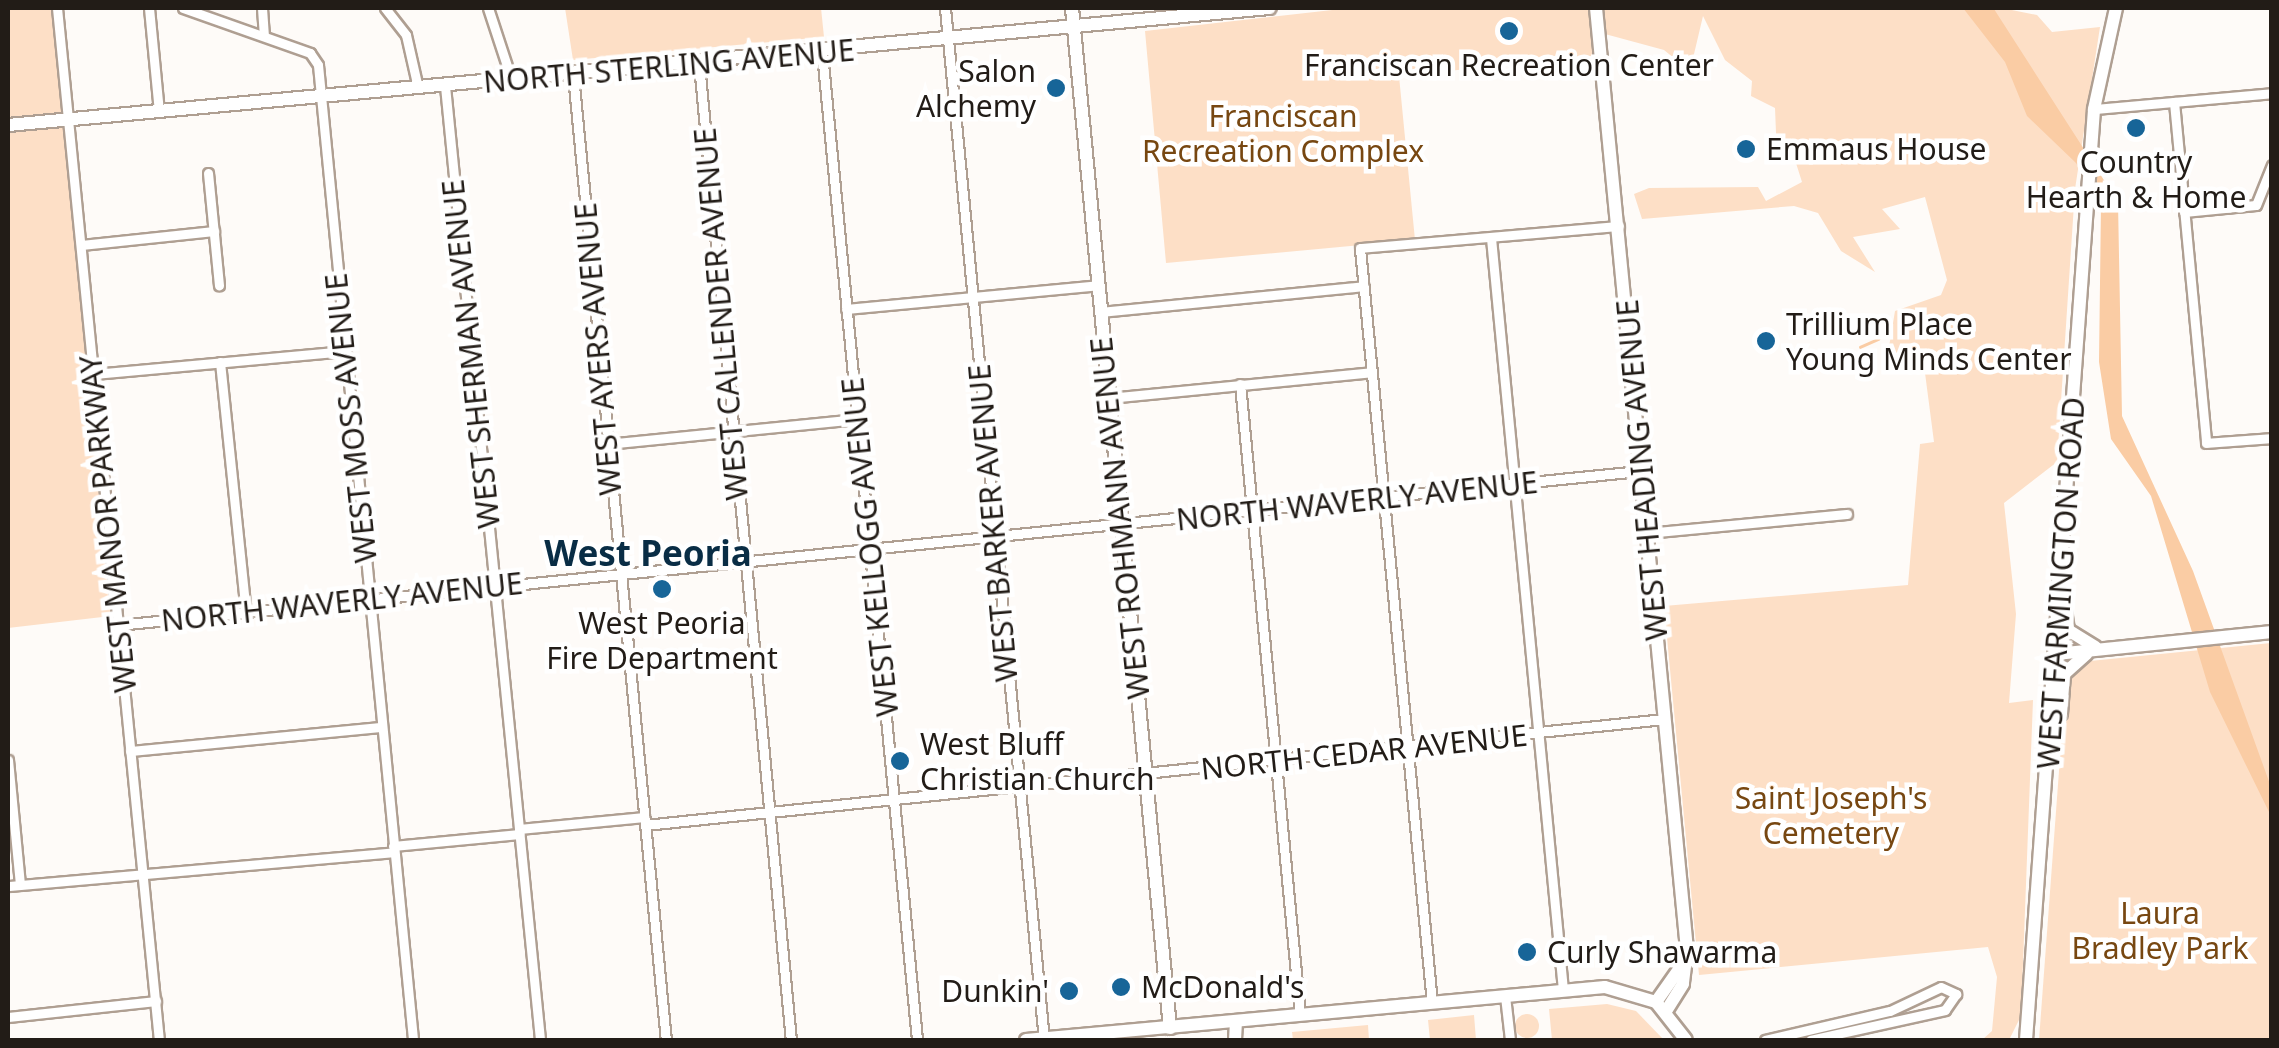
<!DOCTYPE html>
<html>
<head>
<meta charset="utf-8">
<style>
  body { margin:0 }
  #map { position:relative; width:2279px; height:1048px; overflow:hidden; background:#fefbf8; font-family:"Noto Sans",sans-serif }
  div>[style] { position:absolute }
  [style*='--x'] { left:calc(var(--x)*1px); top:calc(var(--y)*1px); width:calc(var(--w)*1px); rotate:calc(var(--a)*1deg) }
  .green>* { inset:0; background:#fddfc6 }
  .round { border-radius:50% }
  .water>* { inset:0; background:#facca4 }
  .stream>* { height:2.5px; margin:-1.25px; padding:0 1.25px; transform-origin:1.25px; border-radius:1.25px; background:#facca4 }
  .roads { filter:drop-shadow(2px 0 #af9f92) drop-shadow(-2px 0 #af9f92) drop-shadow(0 2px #af9f92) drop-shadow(0 -2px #af9f92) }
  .street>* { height:9px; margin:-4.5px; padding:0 4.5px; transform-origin:4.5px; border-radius:4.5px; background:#fff }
  .secondary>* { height:12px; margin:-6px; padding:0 6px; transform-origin:6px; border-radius:6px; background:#fff }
  .dots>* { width:28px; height:28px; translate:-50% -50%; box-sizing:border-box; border:5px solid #fff; border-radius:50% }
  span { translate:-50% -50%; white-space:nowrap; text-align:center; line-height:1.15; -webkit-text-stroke:9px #fff; paint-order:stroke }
  .poi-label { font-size:30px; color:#221c17 }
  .right { translate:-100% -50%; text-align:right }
  .left { translate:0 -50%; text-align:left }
  .street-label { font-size:30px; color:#221c17 }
  .park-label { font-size:30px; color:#774711 }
  .quarter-label { font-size:35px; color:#092d45; font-weight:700 }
  .frame { position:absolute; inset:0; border:10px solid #221c17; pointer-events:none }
</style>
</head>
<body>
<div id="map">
  <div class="green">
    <i style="clip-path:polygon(8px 8px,52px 8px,111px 616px,8px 628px)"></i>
    <i style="clip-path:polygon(565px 8px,821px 8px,824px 37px,573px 60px)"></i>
    <i style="clip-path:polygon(1350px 8px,1589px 8px,1593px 56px,1399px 76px,1415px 240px,1166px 263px,1145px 31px)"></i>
    <i style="clip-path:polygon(1604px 8px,2002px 8px,2037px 15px,2052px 32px,2100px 27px,2075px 189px,2057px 462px,2004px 503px,2016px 614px,2009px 703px,2033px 700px,2021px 1016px,2009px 1040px,1982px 1040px,1992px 1031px,1997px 977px,1988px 947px,1699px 975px,1664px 606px,1908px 585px,1920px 444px,1934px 442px,1925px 373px,1895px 362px,1889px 347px,1895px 311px,1941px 295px,1947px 280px,1925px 197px,1882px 209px,1900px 229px,1853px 237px,1875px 272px,1841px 251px,1818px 213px,1794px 206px,1642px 219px,1634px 194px,1649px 188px,1758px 187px,1766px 201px,1802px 182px,1795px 160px,1777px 158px,1775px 108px,1751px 96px,1752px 81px,1725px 60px,1703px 16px,1690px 71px,1664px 50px,1605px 34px)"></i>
    <i style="clip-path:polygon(2271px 643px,2271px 1040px,2039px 1040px,2066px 677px,2080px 662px)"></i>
    <i style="clip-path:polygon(1607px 1004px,1636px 1011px,1664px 1040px,1552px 1040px,1549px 1009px)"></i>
    <i class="round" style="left:1515px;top:1014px;width:24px;height:24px"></i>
    <i style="clip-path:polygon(1474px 1015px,1476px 1040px,1430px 1040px,1428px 1020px)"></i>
    <i style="clip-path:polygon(1368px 1025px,1369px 1040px,1293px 1040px,1292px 1032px)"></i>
  </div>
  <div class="water">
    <i style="clip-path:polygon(1963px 8px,1994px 9px,2118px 202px,2122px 416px,2193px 571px,2271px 787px,2271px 816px,2210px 692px,2151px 496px,2111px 439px,2099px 362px,2101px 204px,2076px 163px,2027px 116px,2005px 62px)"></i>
  </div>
  <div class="stream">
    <i style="--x:1860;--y:347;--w:20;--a:-24"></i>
  </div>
  <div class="roads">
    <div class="street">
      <i style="--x:57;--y:8;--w:1037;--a:84.36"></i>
      <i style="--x:149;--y:8;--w:103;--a:84.5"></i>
      <i style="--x:183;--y:8;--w:135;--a:19.5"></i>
      <i style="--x:310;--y:53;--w:14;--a:56"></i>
      <i style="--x:318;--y:65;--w:980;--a:84.43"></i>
      <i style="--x:262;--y:8;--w:27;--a:86"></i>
      <i style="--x:385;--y:8;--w:34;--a:52"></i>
      <i style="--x:406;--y:35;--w:54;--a:77.2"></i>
      <i style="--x:488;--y:8;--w:74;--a:71.8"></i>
      <i style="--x:945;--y:8;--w:1036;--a:84.52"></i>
      <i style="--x:822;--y:53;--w:992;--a:84.5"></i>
      <i style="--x:699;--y:64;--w:980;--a:84.62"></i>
      <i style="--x:573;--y:75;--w:969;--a:84.5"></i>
      <i style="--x:445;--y:86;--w:959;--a:84.31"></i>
      <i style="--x:2174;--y:102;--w:342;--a:84.6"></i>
      <i style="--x:2206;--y:443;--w:66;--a:-4.3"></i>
      <i style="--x:2094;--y:109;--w:179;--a:-5.1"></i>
      <i style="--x:208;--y:173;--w:113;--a:84.4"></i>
      <i style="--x:2184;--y:212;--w:72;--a:-5.6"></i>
      <i style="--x:2256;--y:205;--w:43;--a:-68.2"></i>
      <i style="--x:1491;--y:238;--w:755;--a:84.53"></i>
      <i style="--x:81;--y:245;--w:134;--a:-6"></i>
      <i style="--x:846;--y:309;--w:253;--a:-5.4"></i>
      <i style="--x:1100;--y:312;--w:265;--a:-5.6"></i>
      <i style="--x:220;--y:362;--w:251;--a:84.1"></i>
      <i style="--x:93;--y:374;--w:252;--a:-5.2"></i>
      <i style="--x:1240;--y:384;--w:634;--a:84.57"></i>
      <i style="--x:1108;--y:398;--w:265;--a:-5.6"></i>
      <i style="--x:606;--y:444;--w:253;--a:-5.7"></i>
      <i style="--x:1646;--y:533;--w:202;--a:-5.4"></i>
      <i style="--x:118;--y:625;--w:1530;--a:-5.78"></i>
      <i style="--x:130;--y:751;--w:252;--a:-5.5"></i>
      <i style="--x:8;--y:760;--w:125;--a:84.5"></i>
      <i style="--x:645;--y:825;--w:1024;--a:-5.94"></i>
      <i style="--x:519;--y:829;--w:126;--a:-5.5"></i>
      <i style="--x:393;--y:846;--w:127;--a:-5.4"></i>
      <i style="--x:8;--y:886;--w:387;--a:-5"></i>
      <i style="--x:1505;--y:996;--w:44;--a:83.5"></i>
      <i style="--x:1432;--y:1003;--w:758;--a:-95.45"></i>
      <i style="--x:1360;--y:248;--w:260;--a:-4.9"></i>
      <i style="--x:8;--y:1017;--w:149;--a:-6.2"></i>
      <i style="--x:1765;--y:1040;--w:128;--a:-13.1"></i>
      <i style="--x:1890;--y:1011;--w:56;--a:-25.2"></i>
      <i style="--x:1941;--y:987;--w:17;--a:25"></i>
      <i style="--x:1956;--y:994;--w:19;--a:125"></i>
      <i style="--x:1945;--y:1010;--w:138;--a:167.5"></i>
    </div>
    <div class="secondary">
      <i style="--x:1072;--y:8;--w:1025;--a:84.51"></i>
      <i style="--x:1596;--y:8;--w:946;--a:84.48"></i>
      <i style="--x:1687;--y:950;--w:34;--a:97"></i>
      <i style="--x:1683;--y:984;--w:32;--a:122"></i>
      <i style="--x:8;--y:125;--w:1267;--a:-5.3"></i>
      <i style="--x:2065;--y:609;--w:21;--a:82"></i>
      <i style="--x:2068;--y:630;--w:32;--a:32"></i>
      <i style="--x:2056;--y:654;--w:217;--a:-5.8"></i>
      <i style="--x:2061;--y:714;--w:40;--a:-85.7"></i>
      <i style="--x:2064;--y:674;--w:30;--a:-42"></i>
      <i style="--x:1656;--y:1002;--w:45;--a:-54.9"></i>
      <i style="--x:1026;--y:1040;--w:581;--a:-5.23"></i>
      <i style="--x:1605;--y:987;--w:53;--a:16.4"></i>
      <i style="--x:1656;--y:1002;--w:48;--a:51.7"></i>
      <i style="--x:1235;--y:1040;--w:18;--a:-87"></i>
      <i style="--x:2026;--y:1040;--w:933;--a:-85.82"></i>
      <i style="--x:2094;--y:109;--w:103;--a:-77.7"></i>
    </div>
  </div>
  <div class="dots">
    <i style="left:1509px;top:31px;background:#176598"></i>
    <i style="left:1056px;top:88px;background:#176598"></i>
    <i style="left:2136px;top:128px;background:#176598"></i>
    <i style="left:1746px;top:149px;background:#176598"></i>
    <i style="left:1766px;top:341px;background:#176598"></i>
    <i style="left:662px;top:589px;background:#176598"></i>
    <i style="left:900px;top:761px;background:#176598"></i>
    <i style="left:1527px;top:952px;background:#176598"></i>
    <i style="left:1121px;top:987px;background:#176598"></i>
    <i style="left:1069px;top:991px;background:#176598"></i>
  </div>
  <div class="poi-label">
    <span style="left:1509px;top:65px">Franciscan Recreation Center</span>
    <span class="right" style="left:1036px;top:88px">Salon<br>Alchemy</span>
    <span class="left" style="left:1766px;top:149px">Emmaus House</span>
    <span style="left:2136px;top:179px">Country<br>Hearth &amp; Home</span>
    <span class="left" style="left:1786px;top:341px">Trillium Place<br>Young Minds Center</span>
    <span style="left:662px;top:640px">West Peoria<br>Fire Department</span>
    <span class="left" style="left:920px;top:761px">West Bluff<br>Christian Church</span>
    <span class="left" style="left:1547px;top:952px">Curly Shawarma</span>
    <span class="left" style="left:1141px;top:987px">McDonald's</span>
    <span class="right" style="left:1049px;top:991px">Dunkin'</span>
  </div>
  <div class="street-label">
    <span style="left:669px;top:66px;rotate:-5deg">NORTH STERLING AVENUE</span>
    <span style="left:721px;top:314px;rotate:-95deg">WEST CALLENDER AVENUE</span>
    <span style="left:598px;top:349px;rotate:-95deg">WEST AYERS AVENUE</span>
    <span style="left:471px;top:354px;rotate:-96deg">WEST SHERMAN AVENUE</span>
    <span style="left:351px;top:418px;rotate:-96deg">WEST MOSS AVENUE</span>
    <span style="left:1642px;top:470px;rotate:-95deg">WEST HEADING AVENUE</span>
    <span style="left:1357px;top:501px;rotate:-6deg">NORTH WAVERLY AVENUE</span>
    <span style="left:1120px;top:518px;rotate:-96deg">WEST ROHMANN AVENUE</span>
    <span style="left:993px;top:523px;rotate:-95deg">WEST BARKER AVENUE</span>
    <span style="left:108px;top:524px;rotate:-96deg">WEST MANOR PARKWAY</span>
    <span style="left:870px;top:547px;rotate:-96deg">WEST KELLOGG AVENUE</span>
    <span style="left:2061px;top:583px;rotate:-86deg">WEST FARMINGTON ROAD</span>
    <span style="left:342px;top:602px;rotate:-6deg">NORTH WAVERLY AVENUE</span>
    <span style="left:1364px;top:752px;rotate:-6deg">NORTH CEDAR AVENUE</span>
  </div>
  <div class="park-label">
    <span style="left:1283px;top:133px">Franciscan<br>Recreation Complex</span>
    <span style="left:1831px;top:815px">Saint Joseph's<br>Cemetery</span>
    <span style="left:2160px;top:930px">Laura<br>Bradley Park</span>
  </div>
  <div class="quarter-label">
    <span style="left:648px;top:553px">West Peoria</span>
  </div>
  <div class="frame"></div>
</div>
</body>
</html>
